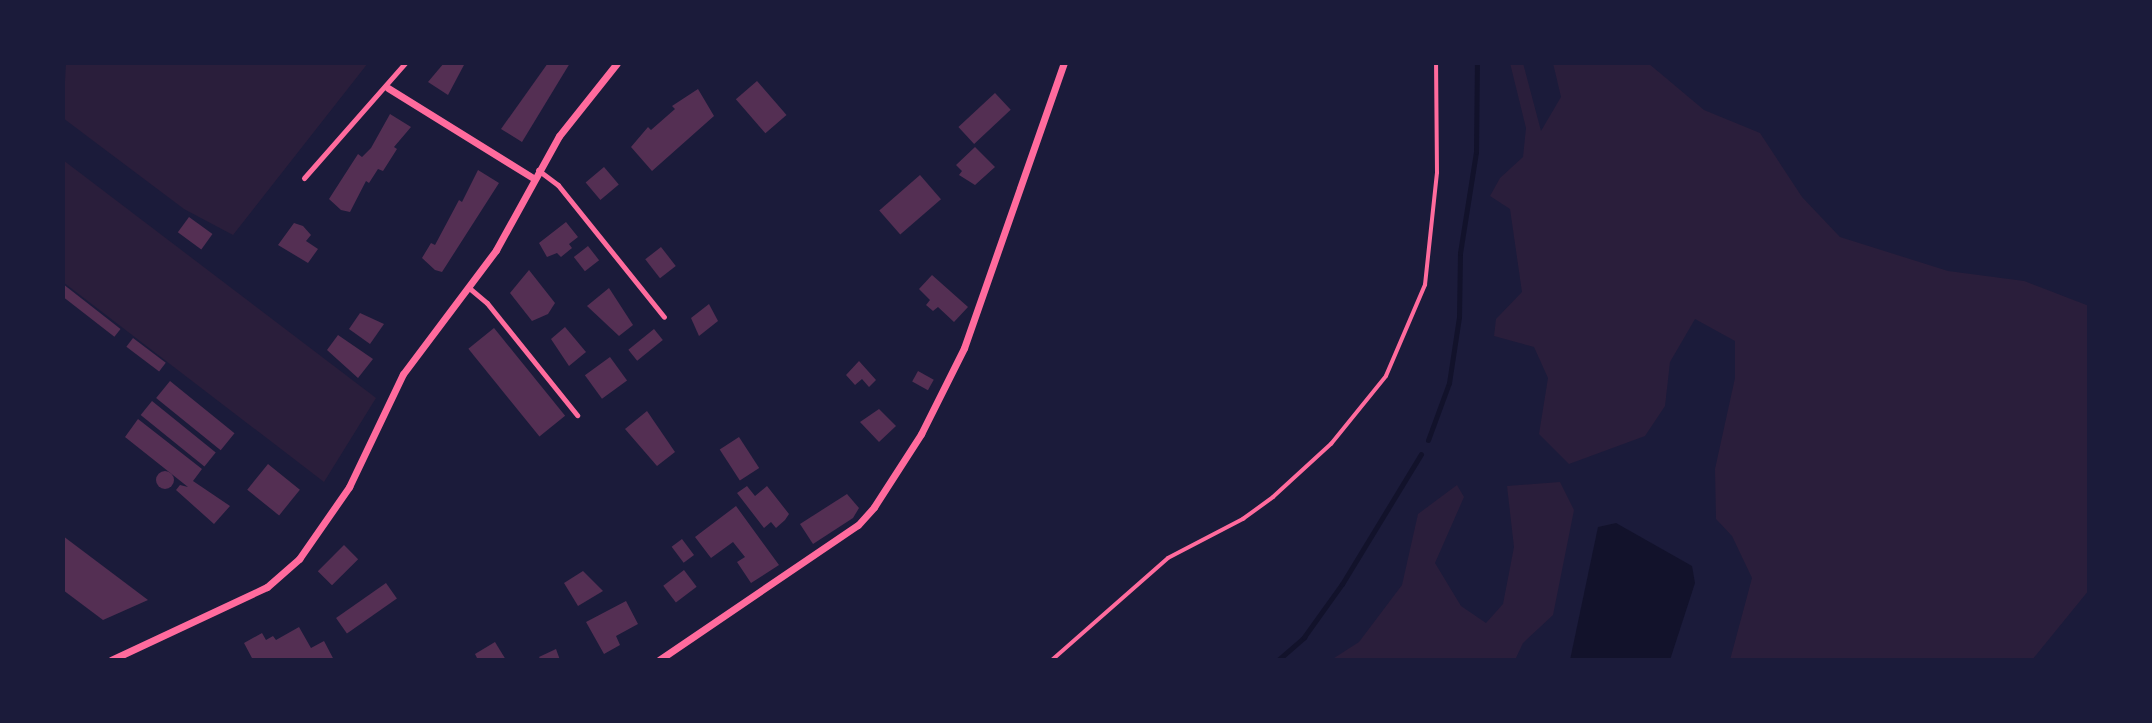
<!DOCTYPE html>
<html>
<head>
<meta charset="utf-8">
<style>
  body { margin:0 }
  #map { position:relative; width:2152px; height:723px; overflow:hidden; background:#1b1b3a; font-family:"Varela Round",sans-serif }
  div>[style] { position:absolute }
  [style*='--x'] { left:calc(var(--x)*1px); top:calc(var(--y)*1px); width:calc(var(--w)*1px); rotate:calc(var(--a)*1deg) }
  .green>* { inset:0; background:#2a1e3b }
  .water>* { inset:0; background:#12122b }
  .stream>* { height:5px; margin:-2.5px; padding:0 2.5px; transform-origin:2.5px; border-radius:2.5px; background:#12122b }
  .building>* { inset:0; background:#542f53; transform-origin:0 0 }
  .round { border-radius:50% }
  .path>* { height:3.5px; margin:-1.75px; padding:0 1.75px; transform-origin:1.75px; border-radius:1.75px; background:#ff6b9d }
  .service>* { height:5px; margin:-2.5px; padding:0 2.5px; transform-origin:2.5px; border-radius:2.5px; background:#ff6b9d }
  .minor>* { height:7px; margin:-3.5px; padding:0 3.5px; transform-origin:3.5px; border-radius:3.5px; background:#ff6b9d }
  span { translate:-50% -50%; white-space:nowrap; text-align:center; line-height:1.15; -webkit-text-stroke:5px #1b1b3a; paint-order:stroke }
  .frame { position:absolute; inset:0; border:65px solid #1b1b3a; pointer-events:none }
</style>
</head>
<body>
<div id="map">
  <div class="green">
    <i style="clip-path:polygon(66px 63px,368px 63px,233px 235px,184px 209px,63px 118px)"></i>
    <i style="clip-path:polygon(1510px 63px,1523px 63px,1541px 131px,1561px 97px,1553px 63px,1648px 63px,1704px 110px,1760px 133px,1802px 197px,1840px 237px,1948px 271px,2024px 281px,2089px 306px,2089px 590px,2032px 660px,1730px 660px,1752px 578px,1732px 536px,1716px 519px,1715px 469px,1735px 378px,1735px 341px,1695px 319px,1670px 362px,1665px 406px,1645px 436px,1569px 464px,1539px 434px,1548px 378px,1534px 347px,1494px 336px,1496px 319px,1522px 292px,1510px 209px,1490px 196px,1500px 178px,1523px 157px,1526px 128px)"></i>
    <i style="clip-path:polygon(63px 160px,376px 398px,324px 482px,63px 282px)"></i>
    <i style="clip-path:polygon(1560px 482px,1574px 510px,1553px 615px,1523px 643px,1515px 660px,1331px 660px,1359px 642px,1402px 585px,1418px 514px,1457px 485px,1464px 497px,1435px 563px,1461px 606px,1486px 623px,1503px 604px,1514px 547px,1507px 486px)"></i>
  </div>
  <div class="water">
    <i style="clip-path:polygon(1616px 523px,1692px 566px,1695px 583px,1670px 660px,1570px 660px,1598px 527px)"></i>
  </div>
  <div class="stream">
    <i style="--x:1428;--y:440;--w:61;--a:-69.8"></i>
    <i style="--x:1449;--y:383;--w:67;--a:-81.4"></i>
    <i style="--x:1459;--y:317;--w:64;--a:-89.1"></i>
    <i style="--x:1460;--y:253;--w:102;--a:-81"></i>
    <i style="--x:1476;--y:152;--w:89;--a:-89.4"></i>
    <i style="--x:1278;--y:660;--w:35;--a:-41"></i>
    <i style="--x:1304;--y:637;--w:65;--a:-54.4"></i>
    <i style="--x:1342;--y:584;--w:152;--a:-58.7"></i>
  </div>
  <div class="building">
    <i style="clip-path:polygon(444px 63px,465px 63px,448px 95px,428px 82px)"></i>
    <i style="clip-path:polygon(548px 63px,570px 63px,522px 142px,501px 129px)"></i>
    <i style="left:757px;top:81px;width:45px;height:28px;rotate:49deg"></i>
    <i style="clip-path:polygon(698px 89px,714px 116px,652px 171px,631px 147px,648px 127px,651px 130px,675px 109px,672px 106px)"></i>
    <i style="left:995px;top:93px;width:23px;height:50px;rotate:47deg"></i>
    <i style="clip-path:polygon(390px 114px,411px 127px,394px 147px,397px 149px,383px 171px,378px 169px,369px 183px,366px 181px,350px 212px,341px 210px,329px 199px,358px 154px,362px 157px,371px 148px)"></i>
    <i style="clip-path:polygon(975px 147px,995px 167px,975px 185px,959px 175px,962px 171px,956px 165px)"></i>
    <i style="left:604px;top:167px;width:23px;height:24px;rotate:50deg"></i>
    <i style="clip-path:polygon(478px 170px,499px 183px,442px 272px,435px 270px,422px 258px,431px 243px,435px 245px,459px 200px,462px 202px)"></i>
    <i style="left:920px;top:175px;width:32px;height:54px;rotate:49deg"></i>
    <i style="left:189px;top:217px;width:29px;height:19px;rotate:36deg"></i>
    <i style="clip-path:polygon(566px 222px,578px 237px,569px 244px,572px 248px,561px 257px,557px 253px,547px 257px,539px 243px)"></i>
    <i style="clip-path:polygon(294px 223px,303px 226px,311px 235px,306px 241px,318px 249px,308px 263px,278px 245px)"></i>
    <i style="left:588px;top:246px;width:18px;height:18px;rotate:52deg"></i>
    <i style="left:661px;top:247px;width:24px;height:20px;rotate:52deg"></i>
    <i style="clip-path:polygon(529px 270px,555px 303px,548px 314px,532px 321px,510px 293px)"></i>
    <i style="clip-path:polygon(932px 275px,968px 307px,954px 322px,938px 307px,933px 311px,926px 305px,930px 300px,919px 289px)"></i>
    <i style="left:63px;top:284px;width:73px;height:10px;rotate:38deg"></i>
    <i style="clip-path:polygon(609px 288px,633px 325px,619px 336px,587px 306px)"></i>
    <i style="clip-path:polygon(709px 304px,718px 321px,699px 336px,691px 318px)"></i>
    <i style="clip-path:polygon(360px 313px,384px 324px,370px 344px,349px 329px)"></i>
    <i style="clip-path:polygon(565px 327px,586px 352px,569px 366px,551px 339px)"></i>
    <i style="left:494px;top:328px;width:113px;height:33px;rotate:51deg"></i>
    <i style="left:654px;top:329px;width:14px;height:33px;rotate:51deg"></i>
    <i style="clip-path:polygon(338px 335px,373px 359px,358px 378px,327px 350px)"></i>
    <i style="left:133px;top:338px;width:41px;height:11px;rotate:37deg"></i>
    <i style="left:610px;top:357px;width:29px;height:31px;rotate:54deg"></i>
    <i style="clip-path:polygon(859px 361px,876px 380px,869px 387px,862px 379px,855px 385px,846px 375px)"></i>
    <i style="left:918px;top:371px;width:18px;height:12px;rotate:29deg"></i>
    <i style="left:170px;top:381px;width:83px;height:22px;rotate:39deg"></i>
    <i style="left:152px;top:401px;width:82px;height:18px;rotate:39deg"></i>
    <i style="clip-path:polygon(879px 409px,896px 426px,879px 442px,860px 422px)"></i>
    <i style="clip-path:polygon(647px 411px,675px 452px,657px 466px,625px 429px)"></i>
    <i style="clip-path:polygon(138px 419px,202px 469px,193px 481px,230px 506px,214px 524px,176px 490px,180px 485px,188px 487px,125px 437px)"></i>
    <i style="left:739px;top:437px;width:37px;height:23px;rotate:57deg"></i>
    <i style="left:268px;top:464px;width:41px;height:33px;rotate:39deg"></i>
    <i class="round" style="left:156px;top:471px;width:18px;height:18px"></i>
    <i style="clip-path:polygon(747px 486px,755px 496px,767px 486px,789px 514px,785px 520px,776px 528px,771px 522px,764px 528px,737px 493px)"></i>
    <i style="clip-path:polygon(847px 494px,859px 508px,853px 518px,813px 544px,800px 524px)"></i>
    <i style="clip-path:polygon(736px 506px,779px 565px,751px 583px,737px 562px,745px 557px,733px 542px,711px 558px,695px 537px)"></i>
    <i style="clip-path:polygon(63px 536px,148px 600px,103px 620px,63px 590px)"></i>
    <i style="left:682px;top:539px;width:20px;height:13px;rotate:53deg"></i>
    <i style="left:344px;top:545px;width:20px;height:37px;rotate:45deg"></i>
    <i style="left:684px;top:570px;width:21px;height:26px;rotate:53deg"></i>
    <i style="clip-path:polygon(583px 571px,603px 591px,578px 606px,564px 583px)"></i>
    <i style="left:386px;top:583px;width:19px;height:61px;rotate:55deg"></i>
    <i style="clip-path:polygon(626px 601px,638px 624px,616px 636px,620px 645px,604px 654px,586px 622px)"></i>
    <i style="clip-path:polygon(299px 627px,311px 648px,324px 641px,334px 660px,253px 660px,244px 643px,262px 633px,266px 640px,273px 636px,276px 640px)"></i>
    <i style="clip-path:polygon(495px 642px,506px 660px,478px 660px,475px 654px)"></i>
    <i style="clip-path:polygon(556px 649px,560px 660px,541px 660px,539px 657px)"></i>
  </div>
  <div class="path">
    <i style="--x:1052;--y:660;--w:154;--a:-41.3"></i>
    <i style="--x:1168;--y:558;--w:85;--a:-27.5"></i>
    <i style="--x:1243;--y:519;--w:37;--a:-36"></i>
    <i style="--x:1273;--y:497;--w:79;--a:-42.4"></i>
    <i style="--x:1331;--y:444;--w:87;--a:-51"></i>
    <i style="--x:1386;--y:376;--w:99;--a:-66.8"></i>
    <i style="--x:1425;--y:285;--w:113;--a:-83.9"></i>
    <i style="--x:1437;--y:173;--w:110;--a:-90.5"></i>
  </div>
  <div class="service">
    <i style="--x:538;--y:170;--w:25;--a:37"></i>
    <i style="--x:558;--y:185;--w:169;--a:51.2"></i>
    <i style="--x:304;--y:178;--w:153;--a:-48.7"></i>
    <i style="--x:468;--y:287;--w:25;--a:40"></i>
    <i style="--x:487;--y:303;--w:144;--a:51.2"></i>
  </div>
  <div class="minor">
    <i style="--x:388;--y:88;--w:171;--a:31.8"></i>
    <i style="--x:111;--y:660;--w:172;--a:-25.1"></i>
    <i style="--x:267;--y:587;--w:43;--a:-41.2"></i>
    <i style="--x:299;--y:559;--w:88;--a:-55.2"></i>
    <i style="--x:349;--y:487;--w:125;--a:-64.5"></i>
    <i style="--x:403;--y:374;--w:155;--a:-53.1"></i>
    <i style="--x:496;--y:250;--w:130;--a:-61.1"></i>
    <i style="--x:559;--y:136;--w:93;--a:-51.5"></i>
    <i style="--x:659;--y:660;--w:240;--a:-34.2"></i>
    <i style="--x:858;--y:525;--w:24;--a:-48"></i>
    <i style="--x:874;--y:507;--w:87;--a:-57.2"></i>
    <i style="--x:921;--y:434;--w:96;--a:-63.4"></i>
    <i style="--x:964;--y:348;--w:302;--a:-70.7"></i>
  </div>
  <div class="frame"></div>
</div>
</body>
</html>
